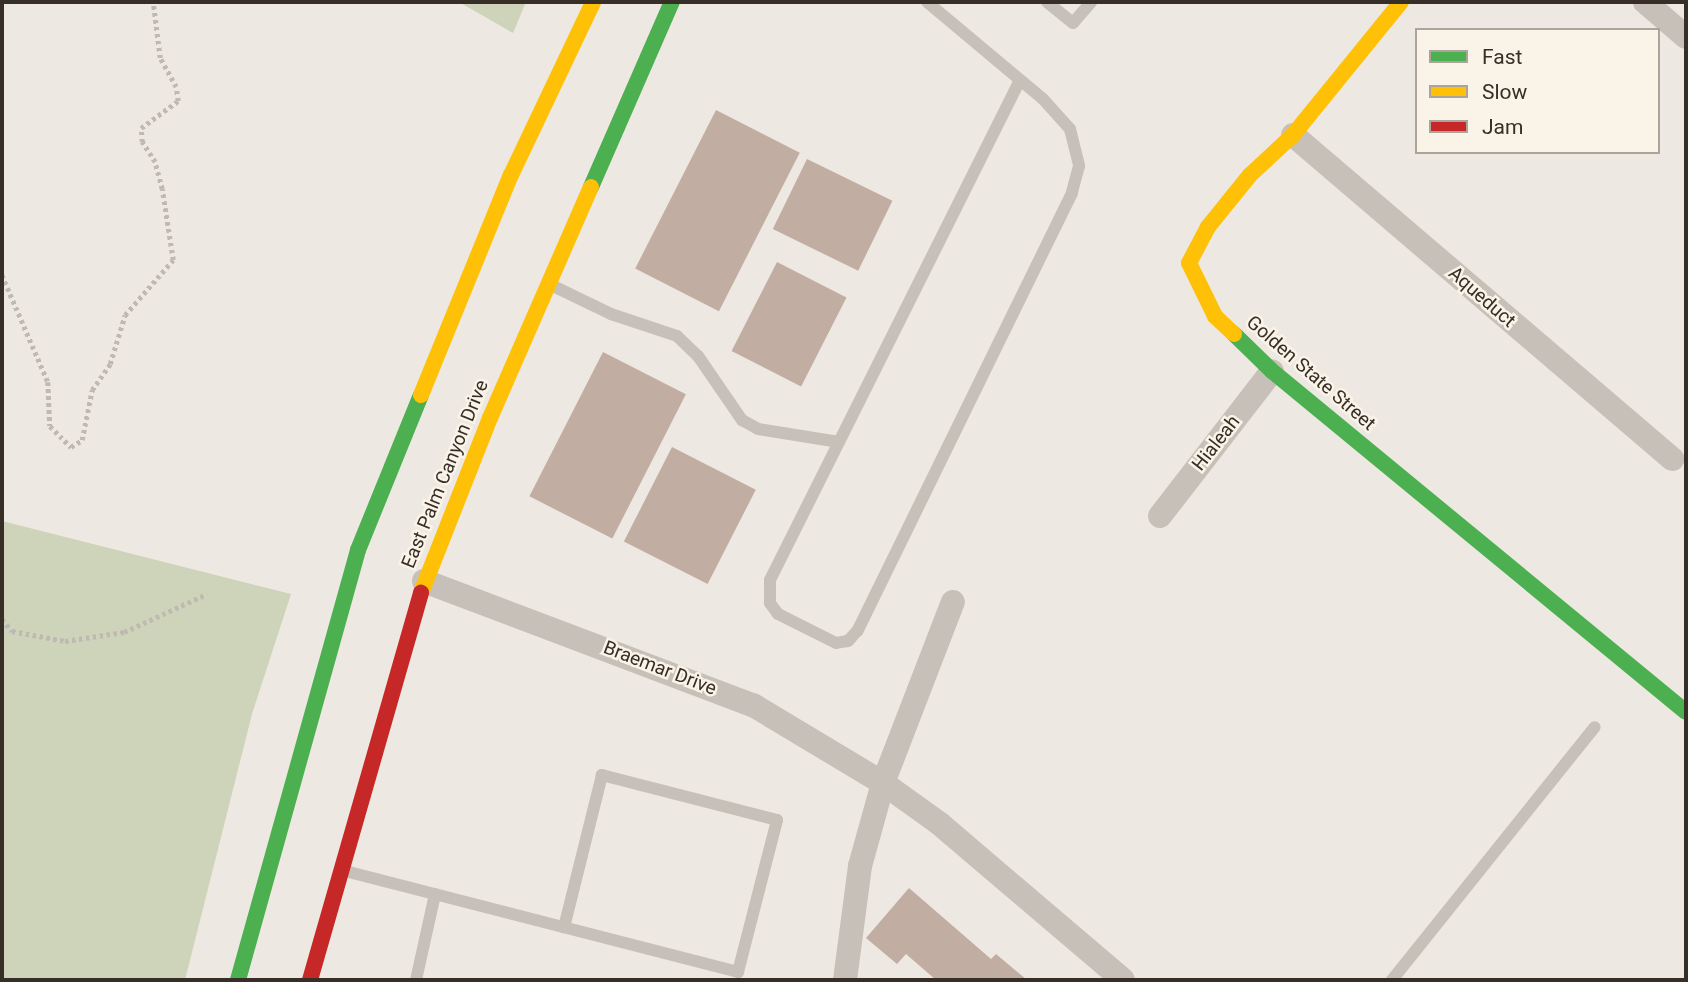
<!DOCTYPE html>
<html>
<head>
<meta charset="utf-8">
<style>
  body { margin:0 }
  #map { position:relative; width:1688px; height:982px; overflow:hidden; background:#ede8e1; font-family:Roboto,sans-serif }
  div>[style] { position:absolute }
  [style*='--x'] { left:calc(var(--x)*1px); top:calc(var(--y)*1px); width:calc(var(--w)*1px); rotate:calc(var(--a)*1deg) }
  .green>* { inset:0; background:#cdd4ba }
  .building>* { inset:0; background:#c2ada2; transform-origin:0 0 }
  .path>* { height:4.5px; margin-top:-2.25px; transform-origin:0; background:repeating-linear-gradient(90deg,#bfb9b2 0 3.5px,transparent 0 7px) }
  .lane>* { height:12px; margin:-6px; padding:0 6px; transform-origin:6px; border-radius:6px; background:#c7c0b9 }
  .street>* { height:24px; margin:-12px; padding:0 12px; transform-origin:12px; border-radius:12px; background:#c7c0b9 }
  .fast>* { height:16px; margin:-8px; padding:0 8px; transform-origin:8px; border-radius:8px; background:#4caf50 }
  .slow>* { height:16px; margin:-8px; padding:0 8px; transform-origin:8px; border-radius:8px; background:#ffc107 }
  .jam>* { height:16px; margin:-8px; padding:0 8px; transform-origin:8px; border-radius:8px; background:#c62828 }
  span { translate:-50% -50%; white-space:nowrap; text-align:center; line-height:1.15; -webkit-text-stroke:5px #faf3e8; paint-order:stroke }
  .street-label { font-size:19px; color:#372e27 }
  .frame { position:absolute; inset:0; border:4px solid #372e27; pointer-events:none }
  .legend { position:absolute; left:1415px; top:28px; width:245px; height:126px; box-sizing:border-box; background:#faf3e8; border:2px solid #aca49b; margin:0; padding:9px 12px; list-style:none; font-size:21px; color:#372e27 }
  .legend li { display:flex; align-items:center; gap:14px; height:35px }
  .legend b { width:35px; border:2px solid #aca49b }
</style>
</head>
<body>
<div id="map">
  <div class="green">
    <i style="clip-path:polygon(459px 2px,526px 2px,513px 33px)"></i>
    <i style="clip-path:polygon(2px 521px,291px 594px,252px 714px,185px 980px,2px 980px)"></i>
  </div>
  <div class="building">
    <i style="left:716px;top:110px;width:94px;height:178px;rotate:27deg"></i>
    <i style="left:807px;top:159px;width:95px;height:78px;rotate:26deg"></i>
    <i style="left:777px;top:262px;width:78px;height:100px;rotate:27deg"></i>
    <i style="left:603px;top:352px;width:93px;height:162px;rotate:27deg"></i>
    <i style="left:672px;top:447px;width:94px;height:106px;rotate:27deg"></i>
    <i style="clip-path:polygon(909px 888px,991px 959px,996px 954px,1027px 980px,936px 980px,906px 954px,897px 964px,866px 938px)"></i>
  </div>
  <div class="path">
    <i style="--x:2;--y:275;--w:116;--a:66.7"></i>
    <i style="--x:48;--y:382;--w:44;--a:87.4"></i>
    <i style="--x:50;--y:426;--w:30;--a:45"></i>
    <i style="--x:71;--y:447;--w:13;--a:-32"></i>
    <i style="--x:82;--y:440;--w:51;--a:-78.7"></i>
    <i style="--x:92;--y:390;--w:32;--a:-55"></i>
    <i style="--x:110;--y:364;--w:51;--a:-73"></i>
    <i style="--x:125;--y:315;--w:73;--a:-48.9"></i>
    <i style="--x:173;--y:260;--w:72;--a:-98.8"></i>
    <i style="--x:162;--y:189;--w:28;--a:-105"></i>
    <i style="--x:155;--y:162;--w:24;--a:-123"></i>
    <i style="--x:142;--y:142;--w:14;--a:-94"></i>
    <i style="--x:141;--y:128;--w:46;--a:-36.1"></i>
    <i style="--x:178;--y:101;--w:14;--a:-98"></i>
    <i style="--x:176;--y:87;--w:33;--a:-119"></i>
    <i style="--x:160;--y:58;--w:56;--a:-97.1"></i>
    <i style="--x:2;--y:619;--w:16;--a:50"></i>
    <i style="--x:12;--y:631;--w:54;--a:10.7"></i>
    <i style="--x:65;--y:641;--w:60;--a:-8.7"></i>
    <i style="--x:124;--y:632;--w:91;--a:-24.6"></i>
  </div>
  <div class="lane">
    <i style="--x:927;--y:2;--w:151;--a:39.9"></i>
    <i style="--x:1043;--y:99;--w:40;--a:48"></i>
    <i style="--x:1070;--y:129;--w:38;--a:76"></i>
    <i style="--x:1079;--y:166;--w:28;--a:105"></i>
    <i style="--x:1072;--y:193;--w:488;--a:116.1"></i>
    <i style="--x:857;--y:631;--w:13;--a:132"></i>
    <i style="--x:848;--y:641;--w:12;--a:171"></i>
    <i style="--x:836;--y:643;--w:65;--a:-153.4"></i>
    <i style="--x:778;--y:614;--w:14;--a:-126"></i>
    <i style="--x:770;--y:603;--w:23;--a:-90"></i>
    <i style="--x:770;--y:580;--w:559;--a:-63.43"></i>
    <i style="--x:1047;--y:2;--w:33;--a:39"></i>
    <i style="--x:1073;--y:23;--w:28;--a:-49"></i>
    <i style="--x:551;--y:285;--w:67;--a:25.8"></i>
    <i style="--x:611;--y:314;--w:70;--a:18.4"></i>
    <i style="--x:677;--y:336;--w:29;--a:44"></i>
    <i style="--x:698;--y:356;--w:78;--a:55.5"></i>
    <i style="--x:742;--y:420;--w:18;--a:29"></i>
    <i style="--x:758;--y:429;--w:82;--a:9.1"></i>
    <i style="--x:345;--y:871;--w:406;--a:14.4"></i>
    <i style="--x:738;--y:972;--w:157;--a:-75.6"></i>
    <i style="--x:777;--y:820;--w:181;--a:-165.6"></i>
    <i style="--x:602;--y:775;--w:157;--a:104"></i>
    <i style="--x:416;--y:980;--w:88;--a:-77.5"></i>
    <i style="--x:1392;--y:980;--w:324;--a:-51.3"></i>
  </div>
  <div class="street">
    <i style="--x:1645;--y:2;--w:54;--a:40.5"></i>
    <i style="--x:1293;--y:135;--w:499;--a:40.5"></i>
    <i style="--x:1160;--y:516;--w:183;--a:-52.3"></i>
    <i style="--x:424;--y:581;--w:352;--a:20.7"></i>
    <i style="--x:753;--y:705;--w:152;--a:31"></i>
    <i style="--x:883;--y:783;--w:70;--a:35.7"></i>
    <i style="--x:940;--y:824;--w:240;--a:40.4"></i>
    <i style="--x:845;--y:980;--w:115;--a:-82.5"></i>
    <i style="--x:860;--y:866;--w:86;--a:-74.5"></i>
    <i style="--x:883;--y:783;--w:194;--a:-68.9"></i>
  </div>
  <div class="fast">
    <i style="--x:591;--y:187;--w:202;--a:-66.4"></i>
    <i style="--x:1234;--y:334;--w:53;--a:44.2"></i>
    <i style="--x:1272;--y:371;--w:536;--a:39.48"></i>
    <i style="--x:238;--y:980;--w:446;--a:-74.4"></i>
    <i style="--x:358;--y:550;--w:167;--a:-67.9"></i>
  </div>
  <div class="slow">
    <i style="--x:1234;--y:334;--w:26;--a:-137"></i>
    <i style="--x:1215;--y:316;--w:59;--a:-116.1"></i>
    <i style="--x:1189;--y:263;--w:41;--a:-62.2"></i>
    <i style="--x:1208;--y:227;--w:67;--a:-51.1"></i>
    <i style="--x:1250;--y:175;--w:59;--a:-42.9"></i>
    <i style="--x:1293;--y:135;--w:171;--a:-50.9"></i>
    <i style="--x:421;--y:395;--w:238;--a:-67.8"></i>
    <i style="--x:511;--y:175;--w:191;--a:-64.6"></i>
    <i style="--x:421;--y:593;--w:188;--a:-68.5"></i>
    <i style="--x:490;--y:418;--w:252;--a:-66.4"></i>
  </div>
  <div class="jam">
    <i style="--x:310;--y:980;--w:403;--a:-74"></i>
  </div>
  <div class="street-label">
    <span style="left:1482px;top:297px;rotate:41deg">Aqueduct</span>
    <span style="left:1311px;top:373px;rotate:41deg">Golden State Street</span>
    <span style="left:1216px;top:443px;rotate:-52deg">Hialeah</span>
    <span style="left:445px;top:474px;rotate:-68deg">East Palm Canyon Drive</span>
    <span style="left:660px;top:668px;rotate:21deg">Braemar Drive</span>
  </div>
  <div class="frame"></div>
  <ul class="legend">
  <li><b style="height:9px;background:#4caf50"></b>Fast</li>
  <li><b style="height:9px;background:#ffc107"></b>Slow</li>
  <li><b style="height:9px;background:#c62828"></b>Jam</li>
  </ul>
</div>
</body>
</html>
